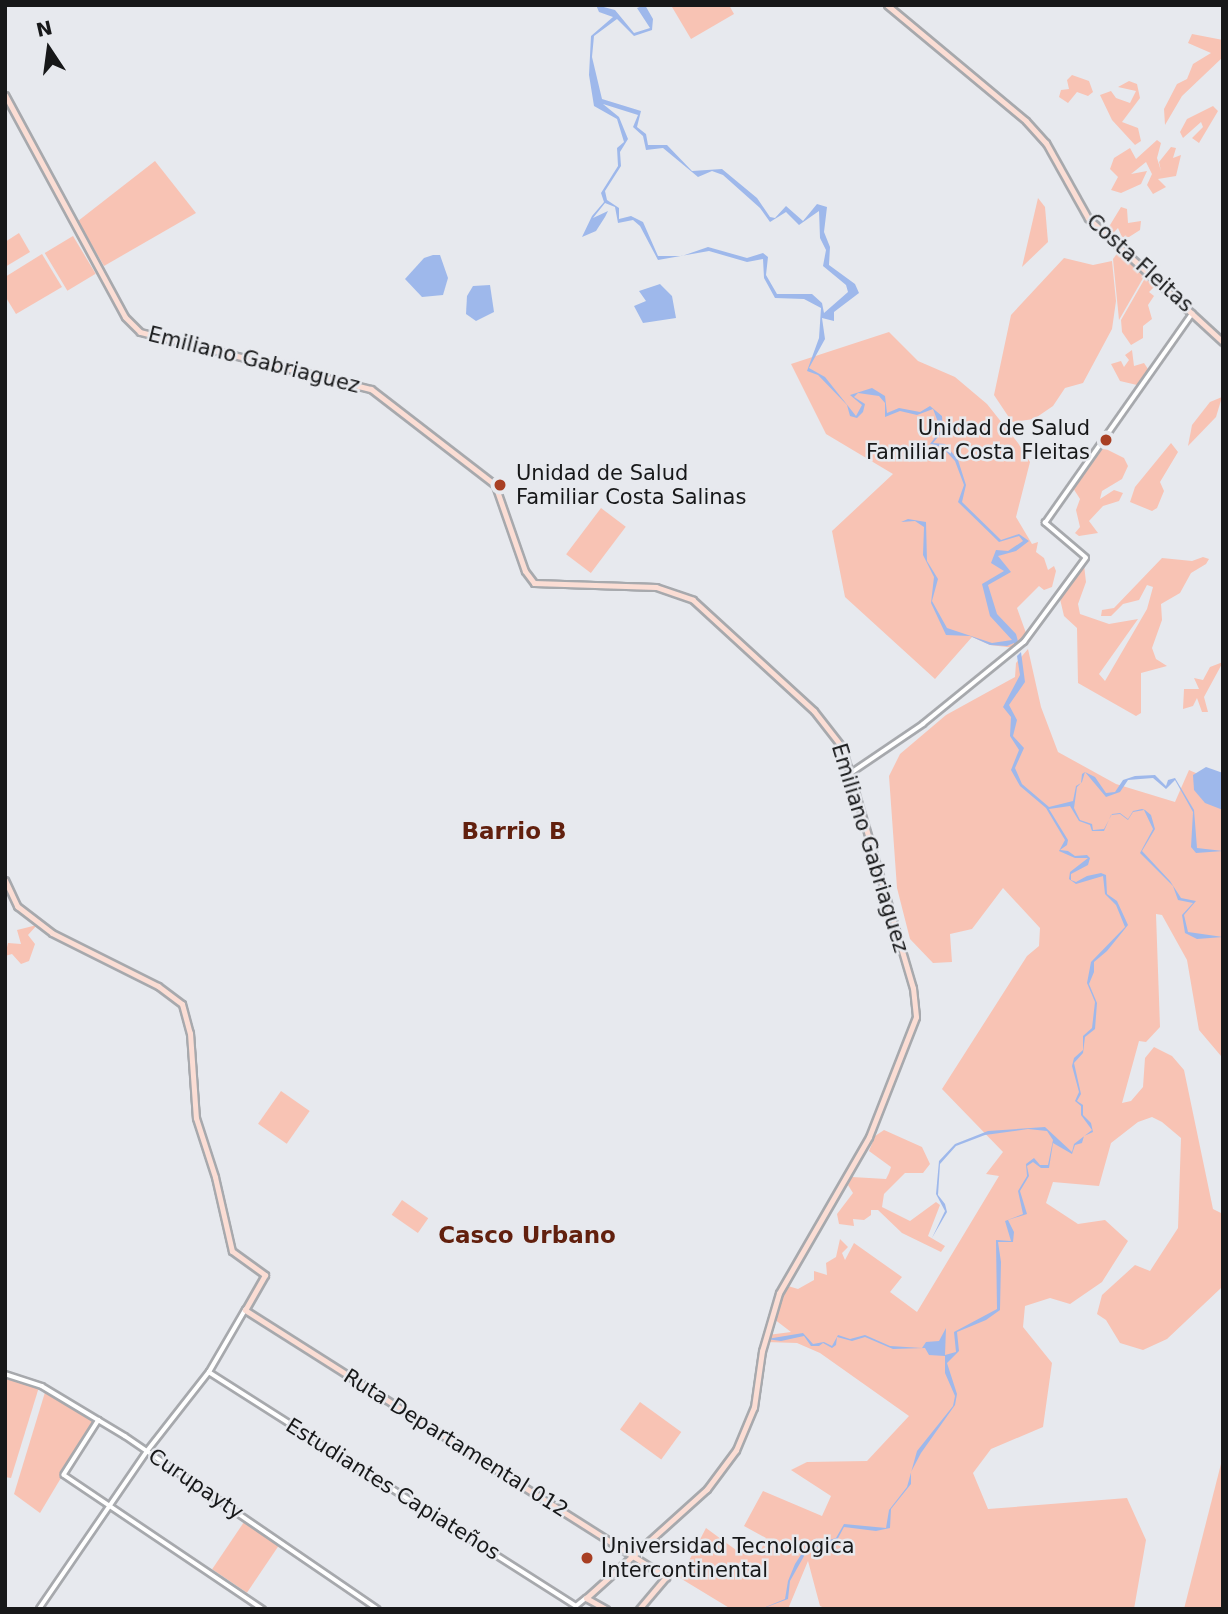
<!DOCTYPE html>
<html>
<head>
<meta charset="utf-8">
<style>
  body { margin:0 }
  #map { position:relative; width:1228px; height:1614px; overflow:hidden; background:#e7e9ee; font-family:"DejaVu Sans",sans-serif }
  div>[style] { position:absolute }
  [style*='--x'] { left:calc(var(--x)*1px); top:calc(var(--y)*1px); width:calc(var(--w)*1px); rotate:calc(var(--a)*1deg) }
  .green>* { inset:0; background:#f8c3b4; transform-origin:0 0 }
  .water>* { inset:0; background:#9eb8eb }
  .roads { filter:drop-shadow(2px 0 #a7a9ad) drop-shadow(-2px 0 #a7a9ad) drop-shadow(0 2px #a7a9ad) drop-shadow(0 -2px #a7a9ad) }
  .minor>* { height:3.5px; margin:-1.75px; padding:0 1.75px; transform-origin:1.75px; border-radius:1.75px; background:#fff }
  .major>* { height:5px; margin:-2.5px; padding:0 2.5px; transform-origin:2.5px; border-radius:2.5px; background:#fbddd4 }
  .dots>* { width:19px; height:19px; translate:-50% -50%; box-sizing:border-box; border:4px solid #e7e9ee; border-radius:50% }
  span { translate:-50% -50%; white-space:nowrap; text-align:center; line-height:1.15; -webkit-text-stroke:5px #e7e9ee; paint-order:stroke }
  .street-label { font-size:21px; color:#171819 }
  .poi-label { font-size:21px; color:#171819 }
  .right { translate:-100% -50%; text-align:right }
  .left { translate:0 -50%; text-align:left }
  .neighbourhood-label { font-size:23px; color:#62200e; font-weight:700 }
  .frame { position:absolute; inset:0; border:7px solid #171819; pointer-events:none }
  .north { position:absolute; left:14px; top:14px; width:70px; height:70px; -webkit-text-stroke:5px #e7e9ee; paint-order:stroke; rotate:347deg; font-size:19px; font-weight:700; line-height:28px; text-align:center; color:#171819 }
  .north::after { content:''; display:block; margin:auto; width:24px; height:32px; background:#171819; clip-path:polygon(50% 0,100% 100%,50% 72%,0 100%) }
</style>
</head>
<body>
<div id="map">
  <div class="green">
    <i style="clip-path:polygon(729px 5px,734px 14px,691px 39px,672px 7px)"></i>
    <i style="clip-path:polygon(1192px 34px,1223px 40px,1223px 57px,1182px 96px,1165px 125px,1164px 109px,1177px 84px,1187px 79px,1193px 64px,1211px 53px,1188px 43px)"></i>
    <i style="clip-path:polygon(1072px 75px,1089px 81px,1093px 92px,1088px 96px,1077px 92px,1068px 103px,1059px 97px,1061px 90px,1069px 89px,1067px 80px)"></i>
    <i style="clip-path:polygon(1129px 81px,1137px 84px,1140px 98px,1122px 122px,1138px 128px,1141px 141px,1135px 145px,1112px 120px,1100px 95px,1111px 91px,1116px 98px,1130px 103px,1136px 91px,1118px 87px)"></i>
    <i style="clip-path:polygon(1213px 106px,1218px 111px,1199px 143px,1192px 138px,1203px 127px,1201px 122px,1183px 138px,1180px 132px,1187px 119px)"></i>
    <i style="clip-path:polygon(1157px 140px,1161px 143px,1157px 158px,1161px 171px,1159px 162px,1171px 147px,1176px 148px,1173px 158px,1181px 155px,1176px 176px,1158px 179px,1166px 187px,1153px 194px,1147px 185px,1152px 174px,1146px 162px,1131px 174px,1147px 171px,1141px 184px,1121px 193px,1111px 190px,1118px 177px,1110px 169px,1114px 158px,1130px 148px,1136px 159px)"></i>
    <i style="clip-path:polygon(155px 161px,196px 213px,104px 266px,78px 221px)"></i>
    <i style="clip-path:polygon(1038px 198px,1045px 207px,1048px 242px,1022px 267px)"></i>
    <i style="clip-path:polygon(1121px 207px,1127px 209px,1128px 223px,1141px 221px,1140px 230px,1129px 237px,1122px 237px,1118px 228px,1113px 233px,1107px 230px)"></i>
    <i style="clip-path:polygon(19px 233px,30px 252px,5px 267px,5px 242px)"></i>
    <i style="left:73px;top:236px;width:44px;height:33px;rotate:59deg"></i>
    <i style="clip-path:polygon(1122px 247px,1146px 273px,1119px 320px,1113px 259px)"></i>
    <i style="clip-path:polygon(42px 254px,62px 287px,16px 314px,5px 296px,5px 277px)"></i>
    <i style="clip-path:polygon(1064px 258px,1093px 265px,1112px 261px,1116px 301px,1112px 329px,1083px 383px,1065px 388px,1053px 406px,1034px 419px,1012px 422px,994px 395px,1011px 315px)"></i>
    <i style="clip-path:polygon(1148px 273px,1158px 283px,1149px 292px,1154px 296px,1148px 305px,1152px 319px,1143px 326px,1143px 338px,1131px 345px,1122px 332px,1121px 320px)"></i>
    <i style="clip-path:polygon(889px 332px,918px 361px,955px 377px,987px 404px,1018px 443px,1030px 462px,1016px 517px,1032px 544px,1038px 542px,1036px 552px,1044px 558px,1048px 570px,1054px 566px,1056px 571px,1052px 587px,1044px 590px,1039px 586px,1017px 608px,1026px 633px,1015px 648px,990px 645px,972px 637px,935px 679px,845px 597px,832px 531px,893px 474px,826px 434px,791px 364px)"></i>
    <i style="clip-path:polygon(1132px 350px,1134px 366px,1144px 363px,1150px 372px,1137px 385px,1120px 381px,1111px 364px,1121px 361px,1124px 367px,1129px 360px,1125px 355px)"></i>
    <i style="clip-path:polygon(1222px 397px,1216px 417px,1188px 446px,1192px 425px,1210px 402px)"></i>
    <i style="clip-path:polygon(1171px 443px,1178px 452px,1160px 482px,1164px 491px,1157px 508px,1152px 511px,1130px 502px,1135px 487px)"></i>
    <i style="clip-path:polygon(1104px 448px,1124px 458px,1128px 466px,1122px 479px,1102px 491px,1100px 499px,1114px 490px,1123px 493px,1119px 501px,1103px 506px,1089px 521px,1098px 533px,1079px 536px,1075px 533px,1080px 527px,1076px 510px,1080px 499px,1073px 488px,1088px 462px)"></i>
    <i style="left:601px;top:508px;width:31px;height:58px;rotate:37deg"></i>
    <i style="clip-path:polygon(1203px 557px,1209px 559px,1206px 564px,1191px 573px,1180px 593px,1161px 604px,1162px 620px,1152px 648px,1156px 659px,1167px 666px,1141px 673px,1141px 713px,1136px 716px,1078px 683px,1077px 628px,1064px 616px,1060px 599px,1084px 565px,1086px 582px,1078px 604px,1080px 614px,1109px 624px,1138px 619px,1099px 674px,1105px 681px,1147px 609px,1153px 587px,1147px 585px,1139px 600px,1123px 604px,1111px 616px,1101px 616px,1102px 610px,1114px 608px,1162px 558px,1192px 561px)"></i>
    <i style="clip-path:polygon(1028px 649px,1041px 707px,1058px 752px,1116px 784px,1175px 802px,1189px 770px,1223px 785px,1223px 1064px,1221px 1056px,1199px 1030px,1187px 960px,1162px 915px,1156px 914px,1160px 1027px,1146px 1042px,1139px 1041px,1122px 1103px,1131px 1101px,1143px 1087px,1145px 1058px,1154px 1047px,1172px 1056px,1184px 1070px,1213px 1209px,1223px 1214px,1221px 1288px,1167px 1339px,1143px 1350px,1120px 1343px,1106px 1320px,1097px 1314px,1102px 1295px,1135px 1265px,1150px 1271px,1178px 1228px,1181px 1138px,1162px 1122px,1152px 1117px,1138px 1122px,1111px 1143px,1099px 1186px,1053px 1182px,1046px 1203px,1078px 1224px,1105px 1220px,1128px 1241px,1102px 1282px,1070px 1304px,1050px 1298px,1025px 1306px,1023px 1327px,1052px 1363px,1043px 1427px,991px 1449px,973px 1473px,988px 1509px,1127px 1498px,1146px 1540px,1134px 1609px,827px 1609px,820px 1606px,808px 1561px,788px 1609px,731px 1609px,680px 1578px,706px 1528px,736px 1550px,759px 1555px,766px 1538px,744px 1526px,763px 1491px,822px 1516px,831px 1496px,791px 1470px,807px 1462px,867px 1461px,909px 1416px,820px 1353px,797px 1343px,766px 1342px,768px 1335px,791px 1332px,774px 1319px,788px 1286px,798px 1289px,814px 1280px,814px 1271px,827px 1275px,826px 1263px,836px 1257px,840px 1239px,848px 1247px,842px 1253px,845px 1260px,854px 1243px,902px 1277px,890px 1292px,917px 1312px,999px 1176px,986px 1174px,1003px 1152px,942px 1089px,1027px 956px,1039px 946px,1040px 928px,1003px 888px,972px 929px,950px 934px,952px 962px,933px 963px,910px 939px,897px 888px,889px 776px,900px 754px,946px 715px,1015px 677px,1016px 663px)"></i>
    <i style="clip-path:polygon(1223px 662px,1204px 697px,1208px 712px,1202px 712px,1197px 698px,1193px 706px,1183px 709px,1184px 689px,1199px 689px,1194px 678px,1203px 680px,1210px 667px)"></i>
    <i style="clip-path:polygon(37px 925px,28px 935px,35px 944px,29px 961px,21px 964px,12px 954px,5px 956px,8px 943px,21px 944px,17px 930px)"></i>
    <i style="left:281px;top:1091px;width:35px;height:40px;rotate:35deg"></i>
    <i style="clip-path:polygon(884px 1130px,922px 1147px,930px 1164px,923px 1173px,905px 1173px,884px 1194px,882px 1207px,910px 1221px,936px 1202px,940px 1205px,928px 1236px,945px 1246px,941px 1252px,902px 1233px,878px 1210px,871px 1210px,871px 1215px,864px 1220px,853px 1219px,854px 1226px,839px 1224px,837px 1214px,853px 1193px,848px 1185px,852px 1177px,886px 1179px,889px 1173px,891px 1167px,869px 1151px,875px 1136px)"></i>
    <i style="left:402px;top:1200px;width:32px;height:18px;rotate:35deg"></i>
    <i style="clip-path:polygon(5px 1377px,39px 1387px,11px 1478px,5px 1477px)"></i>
    <i style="clip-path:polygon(46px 1389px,95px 1421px,40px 1513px,14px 1494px)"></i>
    <i style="left:640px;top:1402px;width:51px;height:34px;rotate:36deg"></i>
    <i style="clip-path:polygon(1222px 1460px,1223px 1609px,1184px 1609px)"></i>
    <i style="left:244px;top:1522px;width:42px;height:57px;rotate:34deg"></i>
  </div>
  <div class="water">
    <i style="clip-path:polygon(evenodd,596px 5px,615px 10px,634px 33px,650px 28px,637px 8px,645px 5px,653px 19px,652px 30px,634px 36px,617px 19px,594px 36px,592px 57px,602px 99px,641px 111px,637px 127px,646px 134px,648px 145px,667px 145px,692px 171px,722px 169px,757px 198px,770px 217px,775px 218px,786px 206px,803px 221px,817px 204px,827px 207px,824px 232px,830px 247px,829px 265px,855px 284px,859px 293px,834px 312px,834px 321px,822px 318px,825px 339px,809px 368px,825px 377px,856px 416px,862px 405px,850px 395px,872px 388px,885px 396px,887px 413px,899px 408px,920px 412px,930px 406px,942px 416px,943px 431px,933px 443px,945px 444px,958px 460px,966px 485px,962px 502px,1001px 540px,1019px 534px,1029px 541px,1016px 551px,998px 556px,1011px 572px,988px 585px,997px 614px,1016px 634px,1019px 645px,1015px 648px,1014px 643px,1007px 646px,990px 645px,970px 636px,946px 635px,931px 603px,934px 577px,923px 555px,924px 527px,915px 521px,901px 522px,908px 519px,926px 522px,927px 561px,938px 579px,932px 601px,947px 628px,992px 643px,1012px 640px,990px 616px,982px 584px,1004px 571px,991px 563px,996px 550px,1008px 551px,1023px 541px,1019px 536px,999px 542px,958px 502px,964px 485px,955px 461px,942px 447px,930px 444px,941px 430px,933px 409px,917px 415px,900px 411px,885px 417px,885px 403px,879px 396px,858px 393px,854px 397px,865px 404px,863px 412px,857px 418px,850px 416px,847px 405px,818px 375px,807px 371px,819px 338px,821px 308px,804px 299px,775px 298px,764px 278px,763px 259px,747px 262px,709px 251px,658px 260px,640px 226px,633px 220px,618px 223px,615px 207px,605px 203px,593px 218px,608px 211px,605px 217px,596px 231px,582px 237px,592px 216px,604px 202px,601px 193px,618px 166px,617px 148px,624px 142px,617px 119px,594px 106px,589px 75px,591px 36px,613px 17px,599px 12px,596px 5px,603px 104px,638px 115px,633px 127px,643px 136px,646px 150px,663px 148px,698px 177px,712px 171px,723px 175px,760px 208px,770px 222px,786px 212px,799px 225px,819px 211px,820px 238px,826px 250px,823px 266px,846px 285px,848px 292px,824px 313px,822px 303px,812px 294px,777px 294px,766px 275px,768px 257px,763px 253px,747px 258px,708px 247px,682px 256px,658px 256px,643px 222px,631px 216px,619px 219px,619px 208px,607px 200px,605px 191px,621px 166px,620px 152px,628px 139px,619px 117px,603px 104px)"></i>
    <i style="clip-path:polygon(433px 255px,440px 255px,448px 278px,443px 295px,422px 297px,405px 279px,424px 258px)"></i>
    <i style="clip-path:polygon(660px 284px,672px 296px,676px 318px,643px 323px,634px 306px,646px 301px,639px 291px)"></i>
    <i style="clip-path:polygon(490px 285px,494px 312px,476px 321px,466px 314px,467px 296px,473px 286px)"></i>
    <i style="clip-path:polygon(1021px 652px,1025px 682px,1009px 705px,1017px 720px,1013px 736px,1024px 748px,1015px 768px,1022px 784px,1049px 807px,1073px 801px,1076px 786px,1081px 783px,1082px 774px,1085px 772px,1095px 777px,1106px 793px,1115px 792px,1123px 780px,1135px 776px,1155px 775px,1166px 786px,1168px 780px,1175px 778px,1194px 810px,1197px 848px,1223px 851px,1196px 853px,1191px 847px,1193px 812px,1175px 780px,1166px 789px,1153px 778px,1128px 780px,1120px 792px,1106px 797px,1085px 772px,1082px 782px,1077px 787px,1074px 808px,1080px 820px,1092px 824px,1093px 830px,1104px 829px,1112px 814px,1120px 813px,1128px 819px,1133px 811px,1142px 809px,1145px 810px,1151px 815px,1155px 829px,1142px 851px,1170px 881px,1181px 898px,1196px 901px,1184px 915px,1188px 932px,1223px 937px,1197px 939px,1185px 933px,1182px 915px,1193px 903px,1178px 900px,1173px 886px,1140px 853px,1153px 829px,1144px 810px,1133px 812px,1128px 820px,1120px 814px,1111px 815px,1104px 831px,1092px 831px,1090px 825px,1079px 821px,1070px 806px,1049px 809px,1068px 840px,1067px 845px,1060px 850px,1068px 851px,1075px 856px,1087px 855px,1090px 858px,1088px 865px,1071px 874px,1071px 880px,1076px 882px,1087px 876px,1101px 873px,1106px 875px,1107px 894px,1117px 901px,1128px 925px,1107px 951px,1094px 962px,1094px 972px,1089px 984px,1097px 1003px,1095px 1029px,1085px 1037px,1083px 1053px,1074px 1063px,1081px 1094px,1077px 1101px,1083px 1105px,1083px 1115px,1091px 1123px,1093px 1132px,1084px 1136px,1082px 1143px,1075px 1145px,1072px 1154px,1053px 1143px,1049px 1168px,1041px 1168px,1033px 1162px,1027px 1166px,1029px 1176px,1020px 1191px,1027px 1214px,1008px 1220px,1014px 1232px,1013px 1242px,998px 1242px,1001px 1262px,1000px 1310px,986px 1320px,957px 1332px,959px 1351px,947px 1363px,957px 1394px,955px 1405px,921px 1453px,911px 1472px,911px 1484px,891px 1509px,890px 1528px,876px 1531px,844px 1527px,836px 1542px,808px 1549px,790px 1581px,788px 1599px,761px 1609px,785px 1599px,788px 1581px,795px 1564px,806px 1547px,836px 1538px,844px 1524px,886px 1528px,889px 1510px,907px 1487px,917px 1451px,953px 1406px,955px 1396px,945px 1373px,945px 1356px,929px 1355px,925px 1348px,893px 1349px,865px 1337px,852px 1341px,837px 1337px,836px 1345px,832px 1348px,823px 1343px,819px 1346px,811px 1346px,804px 1336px,781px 1341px,767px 1339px,803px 1333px,813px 1344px,824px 1342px,832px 1346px,838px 1335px,850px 1339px,865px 1335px,890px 1346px,922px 1348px,926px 1342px,939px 1341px,946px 1328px,945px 1355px,956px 1352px,954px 1332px,997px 1309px,996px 1240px,1011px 1241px,1005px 1221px,1023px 1214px,1018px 1191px,1027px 1176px,1026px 1164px,1034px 1158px,1040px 1165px,1048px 1165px,1053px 1140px,1047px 1131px,1028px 1129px,985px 1135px,956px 1146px,940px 1164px,938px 1195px,945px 1204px,947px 1212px,932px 1238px,945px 1211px,936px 1194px,939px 1161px,955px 1144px,988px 1131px,1045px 1127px,1072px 1152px,1074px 1144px,1092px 1130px,1081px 1115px,1081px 1106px,1075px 1101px,1079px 1092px,1072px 1066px,1074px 1058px,1083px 1050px,1083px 1036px,1092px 1028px,1095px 1002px,1087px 983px,1091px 962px,1125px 927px,1116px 905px,1105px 894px,1103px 876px,1076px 884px,1069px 879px,1070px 872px,1088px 858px,1075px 858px,1059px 851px,1065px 840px,1046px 808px,1020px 786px,1011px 770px,1019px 750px,1010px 736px,1011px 717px,1003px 707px,1020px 675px,1017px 656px)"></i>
    <i style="clip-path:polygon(1206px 767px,1223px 773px,1223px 810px,1205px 803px,1194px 790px,1193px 775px)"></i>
  </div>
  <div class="roads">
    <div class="minor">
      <i style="--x:851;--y:773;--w:87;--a:-34.2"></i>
      <i style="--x:923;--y:724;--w:130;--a:-39.1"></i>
      <i style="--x:1024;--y:642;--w:104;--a:-53.6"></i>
      <i style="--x:1086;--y:558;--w:54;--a:-139.5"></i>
      <i style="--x:1045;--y:523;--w:256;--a:-54.9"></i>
      <i style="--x:209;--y:1372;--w:435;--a:32.5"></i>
      <i style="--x:576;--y:1606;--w:13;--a:-39"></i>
      <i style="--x:5;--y:1374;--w:39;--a:18"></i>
      <i style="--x:42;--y:1386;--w:97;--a:31.1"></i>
      <i style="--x:125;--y:1436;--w:306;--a:34.4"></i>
      <i style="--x:99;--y:1420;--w:65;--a:122.5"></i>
      <i style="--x:64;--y:1475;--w:240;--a:34"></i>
      <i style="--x:39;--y:1609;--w:191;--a:-55.6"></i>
      <i style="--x:147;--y:1451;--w:100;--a:-51.9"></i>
      <i style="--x:209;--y:1372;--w:72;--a:-59.9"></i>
    </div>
    <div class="major">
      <i style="--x:887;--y:5;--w:181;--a:39.8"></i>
      <i style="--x:1026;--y:121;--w:30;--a:48"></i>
      <i style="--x:1046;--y:143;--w:86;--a:60.8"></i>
      <i style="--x:1088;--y:218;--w:183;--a:42.6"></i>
      <i style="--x:5;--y:95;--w:252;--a:61.6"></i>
      <i style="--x:125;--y:317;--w:21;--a:45"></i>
      <i style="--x:140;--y:332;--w:238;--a:13.9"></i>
      <i style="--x:371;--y:389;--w:157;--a:37.7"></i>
      <i style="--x:495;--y:485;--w:91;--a:70.8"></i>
      <i style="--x:525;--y:571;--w:15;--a:53"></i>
      <i style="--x:534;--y:583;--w:122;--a:1.9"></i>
      <i style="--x:656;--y:587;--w:39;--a:19"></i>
      <i style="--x:693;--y:600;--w:164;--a:42.5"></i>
      <i style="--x:814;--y:711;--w:46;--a:52.1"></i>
      <i style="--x:842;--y:747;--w:251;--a:73.6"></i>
      <i style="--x:913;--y:988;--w:29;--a:84"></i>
      <i style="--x:916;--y:1017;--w:129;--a:111.4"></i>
      <i style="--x:869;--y:1137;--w:180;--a:120"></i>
      <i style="--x:779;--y:1293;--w:60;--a:106.3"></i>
      <i style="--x:762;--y:1351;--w:57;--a:98.1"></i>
      <i style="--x:754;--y:1407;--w:47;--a:112.7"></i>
      <i style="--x:736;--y:1450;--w:49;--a:126.6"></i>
      <i style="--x:707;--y:1489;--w:163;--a:138"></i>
      <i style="--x:586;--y:1598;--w:23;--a:29"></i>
      <i style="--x:5;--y:880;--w:29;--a:65"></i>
      <i style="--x:17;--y:906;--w:44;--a:37.6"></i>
      <i style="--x:52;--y:933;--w:119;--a:26.6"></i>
      <i style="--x:158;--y:986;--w:30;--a:37"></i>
      <i style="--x:182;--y:1004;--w:30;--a:75"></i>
      <i style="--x:190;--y:1033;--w:85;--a:86"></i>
      <i style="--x:196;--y:1118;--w:62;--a:72.1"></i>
      <i style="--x:215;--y:1177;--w:76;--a:77.1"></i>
      <i style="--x:232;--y:1251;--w:41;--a:36"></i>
      <i style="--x:265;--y:1275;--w:40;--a:119.7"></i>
      <i style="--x:245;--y:1310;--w:499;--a:32.4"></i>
      <i style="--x:666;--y:1577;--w:42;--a:130.2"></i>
    </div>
  </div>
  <div class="dots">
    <i style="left:1106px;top:440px;background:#a83f23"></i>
    <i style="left:500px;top:485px;background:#a83f23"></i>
    <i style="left:587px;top:1558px;background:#a83f23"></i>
  </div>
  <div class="street-label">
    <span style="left:1140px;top:263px;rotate:42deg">Costa Fleitas</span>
    <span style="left:254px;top:360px;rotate:14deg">Emiliano Gabriaguez</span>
    <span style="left:870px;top:848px;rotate:73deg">Emiliano Gabriaguez</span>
    <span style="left:456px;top:1443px;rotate:32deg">Ruta Departamental 012</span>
    <span style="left:196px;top:1484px;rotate:34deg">Curupayty</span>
    <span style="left:393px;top:1489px;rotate:32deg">Estudiantes Capiateños</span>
  </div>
  <div class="poi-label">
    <span class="right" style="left:1090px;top:440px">Unidad de Salud<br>Familiar Costa Fleitas</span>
    <span class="left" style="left:516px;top:485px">Unidad de Salud<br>Familiar Costa Salinas</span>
    <span class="left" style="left:601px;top:1558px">Universidad Tecnologica<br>Intercontinental</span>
  </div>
  <div class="neighbourhood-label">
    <span style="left:514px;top:831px">Barrio B</span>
    <span style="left:527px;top:1235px">Casco Urbano</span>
  </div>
  <div class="frame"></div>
  <div class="north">N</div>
</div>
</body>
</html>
